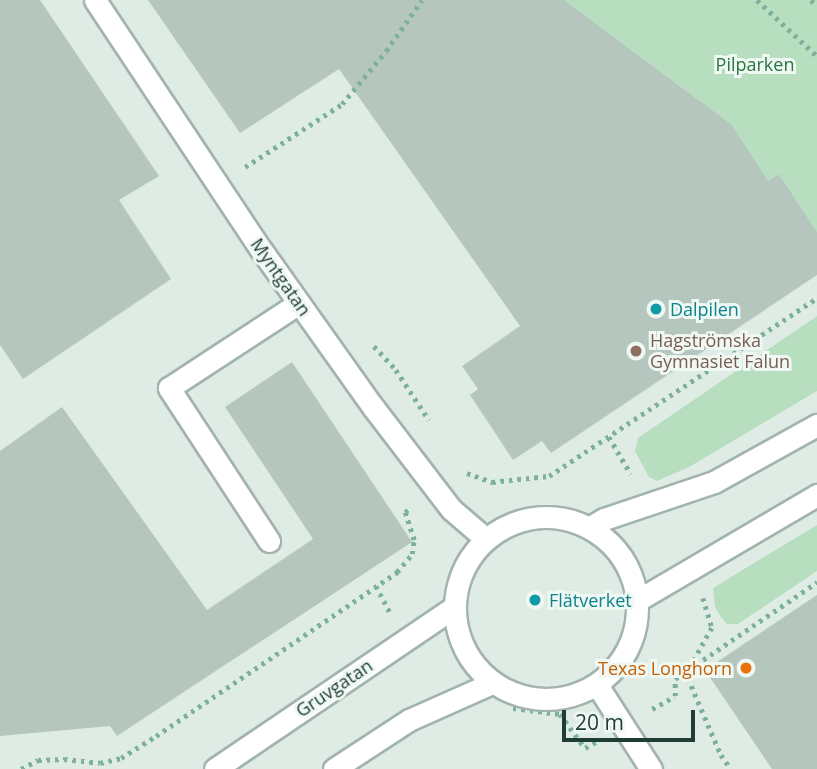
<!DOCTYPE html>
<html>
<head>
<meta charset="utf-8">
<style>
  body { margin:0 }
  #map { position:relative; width:817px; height:769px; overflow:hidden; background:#dfece5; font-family:"Open Sans",sans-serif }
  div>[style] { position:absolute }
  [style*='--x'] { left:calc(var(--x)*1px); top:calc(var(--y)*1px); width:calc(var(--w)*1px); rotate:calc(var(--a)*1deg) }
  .green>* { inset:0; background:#b7debe }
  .building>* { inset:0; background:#b5c6be }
  .path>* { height:4.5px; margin-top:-2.25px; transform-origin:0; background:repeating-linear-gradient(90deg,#7eb19d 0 3.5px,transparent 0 8.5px) }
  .roads { filter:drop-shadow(2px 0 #a2b4ac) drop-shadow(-2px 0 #a2b4ac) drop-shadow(0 2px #a2b4ac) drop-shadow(0 -2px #a2b4ac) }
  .service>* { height:21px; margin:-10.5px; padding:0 10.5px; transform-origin:10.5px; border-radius:10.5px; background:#fff }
  .minor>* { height:21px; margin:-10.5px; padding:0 10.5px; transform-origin:10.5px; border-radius:10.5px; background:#fff }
  .tertiary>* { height:21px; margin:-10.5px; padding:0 10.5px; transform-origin:10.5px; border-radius:10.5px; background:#fff }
  .secondary>* { height:21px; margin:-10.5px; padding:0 10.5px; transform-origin:10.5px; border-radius:10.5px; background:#fff }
  .secondary>.ring { margin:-10.5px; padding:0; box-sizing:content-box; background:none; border:21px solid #fff; border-radius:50% }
  .dots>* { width:19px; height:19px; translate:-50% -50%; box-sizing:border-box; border:4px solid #f0f8f3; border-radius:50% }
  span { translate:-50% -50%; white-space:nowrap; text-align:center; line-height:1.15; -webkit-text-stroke:6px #f0f8f3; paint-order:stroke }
  .park-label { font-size:18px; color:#27763f }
  .street-label { font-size:18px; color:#1f3d32 }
  .culture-label { font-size:18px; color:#0d838f }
  .left { translate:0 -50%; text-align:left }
  .education-label { font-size:18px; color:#785e54 }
  .food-label { font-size:18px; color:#c56008 }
  .right { translate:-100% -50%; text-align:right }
  .scale { position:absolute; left:562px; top:710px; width:133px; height:32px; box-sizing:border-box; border:4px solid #1f3d32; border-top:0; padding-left:9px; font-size:21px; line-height:24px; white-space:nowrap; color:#1f3d32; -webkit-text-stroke:5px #f0f8f3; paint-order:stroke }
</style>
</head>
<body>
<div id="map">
  <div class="green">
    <i style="clip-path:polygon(564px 0,817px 0,817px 232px,779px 174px,750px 192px,731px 124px)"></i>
    <i style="clip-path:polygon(817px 316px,817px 391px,689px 467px,657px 481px,649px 477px,635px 451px,638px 438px)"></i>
    <i style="clip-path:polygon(817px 525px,817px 571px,738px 624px,727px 624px,721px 617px,715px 607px,713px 588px)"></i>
  </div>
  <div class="building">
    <i style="clip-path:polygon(0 0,40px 0,159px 176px,119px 200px,171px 279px,23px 379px,0 345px)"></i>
    <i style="clip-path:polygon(148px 0,564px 0,731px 124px,768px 181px,779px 174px,817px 232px,817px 275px,551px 453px,542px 441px,513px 460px,470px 395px,478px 389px,462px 366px,520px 326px,339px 69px,240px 133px)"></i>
    <i style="clip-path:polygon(292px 362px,412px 542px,117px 736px,110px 726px,0 736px,0 451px,62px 407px,207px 610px,313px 539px,225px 407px)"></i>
    <i style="clip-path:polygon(817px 595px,817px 769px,772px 769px,705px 670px)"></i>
  </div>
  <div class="path">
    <i style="--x:757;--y:0;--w:82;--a:43"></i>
    <i style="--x:811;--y:0;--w:8;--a:45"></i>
    <i style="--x:245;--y:167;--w:116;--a:-33"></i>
    <i style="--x:342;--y:104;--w:69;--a:-50.3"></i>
    <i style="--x:386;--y:51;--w:62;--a:-54.8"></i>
    <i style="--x:374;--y:346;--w:33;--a:47"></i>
    <i style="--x:396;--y:370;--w:60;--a:56.6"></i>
    <i style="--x:609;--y:437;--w:43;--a:59.3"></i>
    <i style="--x:467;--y:473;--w:27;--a:20"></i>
    <i style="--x:492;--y:482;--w:57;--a:-6"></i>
    <i style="--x:549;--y:476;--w:322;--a:-33.6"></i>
    <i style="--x:376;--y:586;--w:30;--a:62"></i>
    <i style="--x:703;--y:598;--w:31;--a:73"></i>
    <i style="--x:712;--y:628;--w:49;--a:119.2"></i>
    <i style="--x:688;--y:671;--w:7;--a:90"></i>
    <i style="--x:688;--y:678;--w:84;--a:66.8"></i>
    <i style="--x:721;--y:755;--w:17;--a:54"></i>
    <i style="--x:513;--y:708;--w:47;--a:7.3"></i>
    <i style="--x:560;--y:714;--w:42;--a:53.7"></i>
    <i style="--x:585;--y:748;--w:13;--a:-29"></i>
    <i style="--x:652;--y:709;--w:26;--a:-29"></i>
    <i style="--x:675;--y:696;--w:17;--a:-90"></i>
    <i style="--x:675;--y:679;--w:172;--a:-34.3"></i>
    <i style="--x:21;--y:769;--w:19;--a:-28"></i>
    <i style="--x:38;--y:760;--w:26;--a:-2"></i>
    <i style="--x:64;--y:759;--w:36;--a:6"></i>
    <i style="--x:100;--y:763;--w:22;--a:-13"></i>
    <i style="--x:121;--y:758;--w:41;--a:-32.2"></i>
    <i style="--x:156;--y:736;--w:292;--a:-34.2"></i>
    <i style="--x:397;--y:572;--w:23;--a:-50"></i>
    <i style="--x:412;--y:554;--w:14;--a:-82"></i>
    <i style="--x:414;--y:540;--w:29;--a:-108"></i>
    <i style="--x:405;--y:512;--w:7;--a:-34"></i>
  </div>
  <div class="roads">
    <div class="service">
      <i style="--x:269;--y:541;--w:183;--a:-123.2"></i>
      <i style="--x:169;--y:388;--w:155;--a:-33.2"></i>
    </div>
    <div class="minor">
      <i style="--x:95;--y:0;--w:301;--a:56.4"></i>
      <i style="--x:262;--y:251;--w:191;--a:54.6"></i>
      <i style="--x:373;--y:407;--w:128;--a:52.6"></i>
      <i style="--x:451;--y:509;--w:46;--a:40.6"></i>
    </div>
    <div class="tertiary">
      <i style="--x:597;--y:685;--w:100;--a:57.3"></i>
    </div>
    <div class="secondary">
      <i class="ring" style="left:455px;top:517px;width:161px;height:161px"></i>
      <i style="--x:590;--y:527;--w:16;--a:-30"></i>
      <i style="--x:604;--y:519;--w:116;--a:-18.6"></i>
      <i style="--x:714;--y:482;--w:118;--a:-29"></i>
      <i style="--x:638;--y:600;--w:208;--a:-30.4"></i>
      <i style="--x:215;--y:769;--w:289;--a:-34.1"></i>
      <i style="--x:334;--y:769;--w:90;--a:-33.2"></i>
      <i style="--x:409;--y:720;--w:91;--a:-24"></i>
    </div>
  </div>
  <div class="dots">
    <i style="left:656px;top:309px;background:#0f9aa8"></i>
    <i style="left:636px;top:351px;background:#8d6e63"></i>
    <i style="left:535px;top:600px;background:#0f9aa8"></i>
    <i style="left:746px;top:668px;background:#e8710a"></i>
  </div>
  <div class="park-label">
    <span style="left:755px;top:64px">Pilparken</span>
  </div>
  <div class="street-label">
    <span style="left:281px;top:277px;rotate:55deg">Myntgatan</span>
    <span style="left:334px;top:688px;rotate:-34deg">Gruvgatan</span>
  </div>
  <div class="culture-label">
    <span class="left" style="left:670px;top:309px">Dalpilen</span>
    <span class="left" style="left:549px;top:600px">Flätverket</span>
  </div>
  <div class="education-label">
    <span class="left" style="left:650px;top:351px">Hagströmska<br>Gymnasiet Falun</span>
  </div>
  <div class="food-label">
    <span class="right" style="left:732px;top:668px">Texas Longhorn</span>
  </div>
  <div class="scale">20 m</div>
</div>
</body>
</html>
